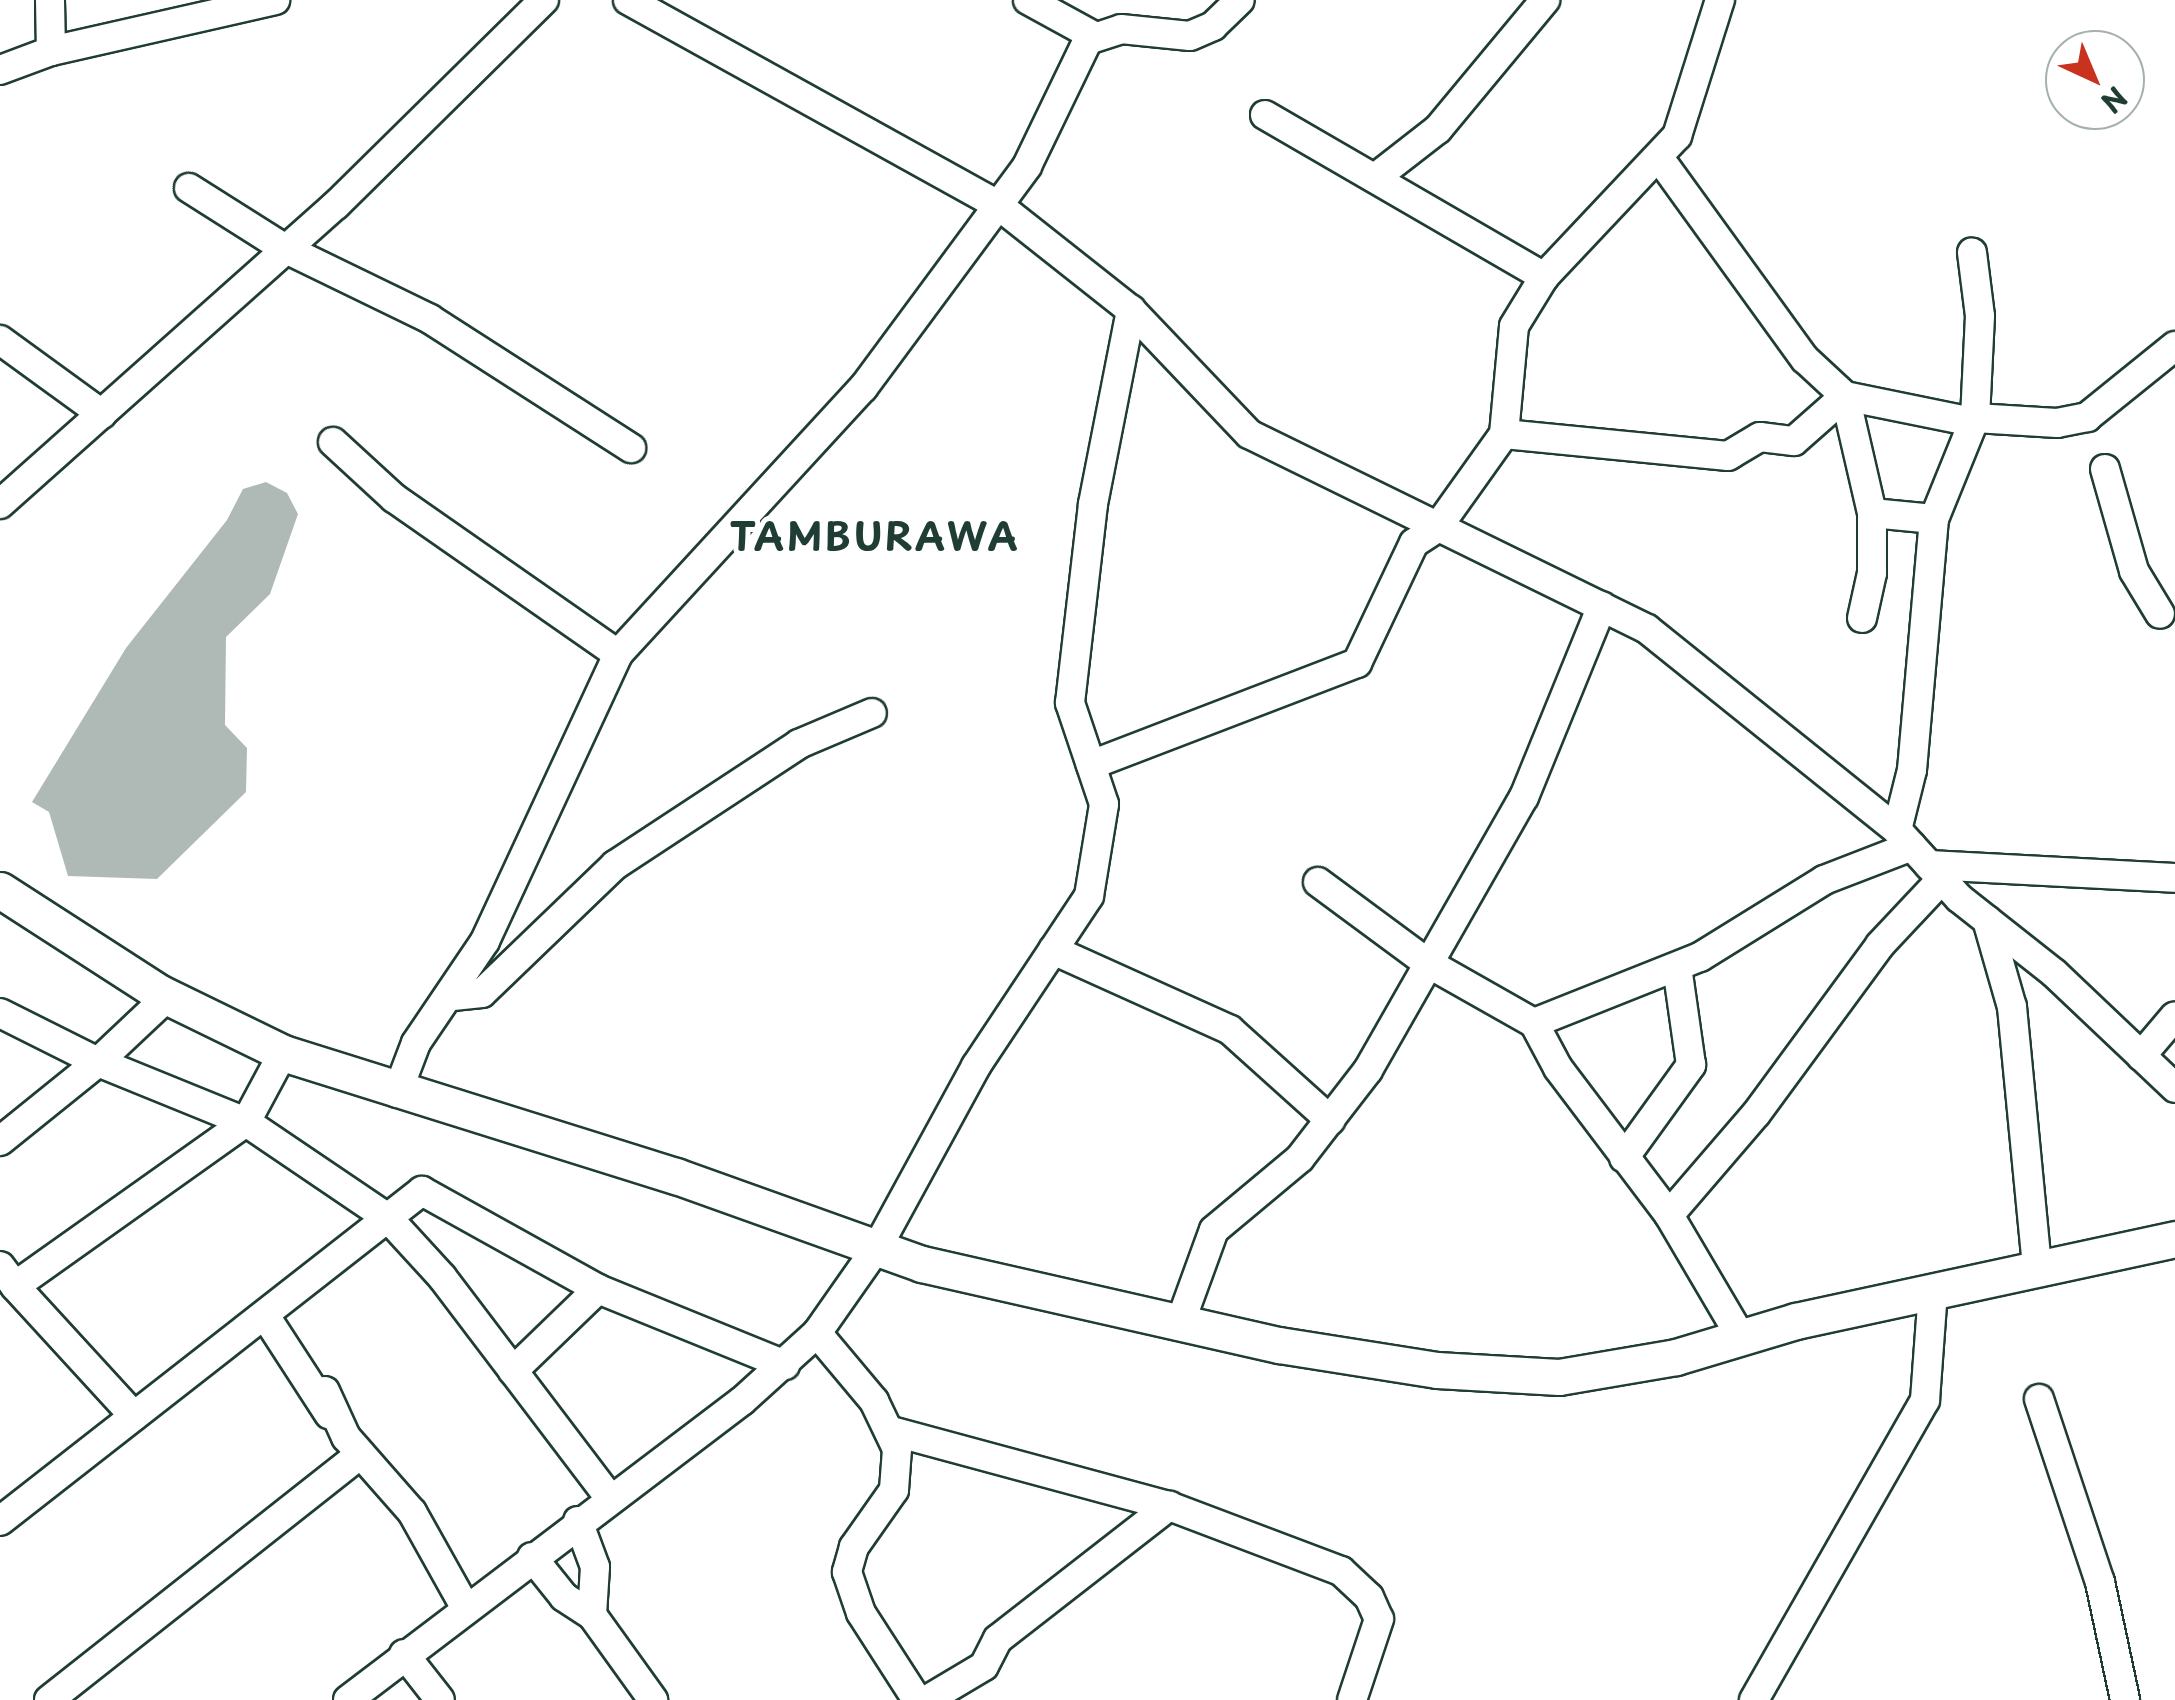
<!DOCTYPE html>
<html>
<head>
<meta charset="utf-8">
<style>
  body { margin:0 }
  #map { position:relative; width:2175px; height:1700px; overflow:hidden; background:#fff; font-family:"Playpen Sans",sans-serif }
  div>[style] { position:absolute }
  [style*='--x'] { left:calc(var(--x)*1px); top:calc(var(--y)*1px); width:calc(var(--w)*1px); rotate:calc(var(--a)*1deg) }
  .water>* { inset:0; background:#afbab7 }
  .roads { filter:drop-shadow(2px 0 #1f3d34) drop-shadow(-2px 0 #1f3d34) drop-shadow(0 2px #1f3d34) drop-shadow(0 -2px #1f3d34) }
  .minor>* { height:28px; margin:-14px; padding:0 14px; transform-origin:14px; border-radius:14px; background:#fff }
  .major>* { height:35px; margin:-17.5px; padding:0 17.5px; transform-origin:17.5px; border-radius:17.5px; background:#fff }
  span { translate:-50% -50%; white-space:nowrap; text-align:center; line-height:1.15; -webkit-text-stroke:10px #fff; paint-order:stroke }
  .district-label { font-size:38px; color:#1f3d34; font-weight:700; letter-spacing:2.5px }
  .north { position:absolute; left:2045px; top:30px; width:100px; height:100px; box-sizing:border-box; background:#fff; border:2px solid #a5b1ae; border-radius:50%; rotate:136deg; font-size:28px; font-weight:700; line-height:40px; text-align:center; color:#1f3d34 }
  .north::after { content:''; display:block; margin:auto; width:35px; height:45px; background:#c8321e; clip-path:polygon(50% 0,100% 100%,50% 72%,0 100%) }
</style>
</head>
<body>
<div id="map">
  <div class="water">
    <i style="clip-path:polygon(266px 482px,287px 493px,298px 514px,270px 594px,226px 637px,225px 725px,247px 748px,246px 792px,157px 879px,68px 876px,49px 812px,32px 802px,126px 648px,227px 520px,243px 489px)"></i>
  </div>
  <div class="roads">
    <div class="minor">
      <i style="--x:50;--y:0;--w:51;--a:88.9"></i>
      <i style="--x:628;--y:0;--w:423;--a:29"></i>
      <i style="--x:998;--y:205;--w:169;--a:38.3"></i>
      <i style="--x:1131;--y:310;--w:171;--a:46.4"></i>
      <i style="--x:1249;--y:434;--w:443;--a:26.1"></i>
      <i style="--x:1647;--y:629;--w:321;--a:38.8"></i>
      <i style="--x:1897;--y:830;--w:92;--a:47.6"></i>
      <i style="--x:1959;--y:898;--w:121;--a:38.3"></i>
      <i style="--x:2054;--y:973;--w:167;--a:43.5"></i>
      <i style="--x:1028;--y:0;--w:73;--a:28.7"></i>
      <i style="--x:0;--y:70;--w:54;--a:-20.4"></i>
      <i style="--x:51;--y:51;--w:230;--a:-12.8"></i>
      <i style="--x:1265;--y:115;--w:323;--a:30.1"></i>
      <i style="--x:1660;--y:159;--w:247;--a:54.1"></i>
      <i style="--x:1805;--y:359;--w:54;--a:42.8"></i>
      <i style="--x:1845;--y:396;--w:120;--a:77"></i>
      <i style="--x:1872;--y:513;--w:60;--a:90"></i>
      <i style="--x:1872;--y:573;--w:46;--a:102.5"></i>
      <i style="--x:1375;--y:178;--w:80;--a:-37.9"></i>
      <i style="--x:1438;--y:129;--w:168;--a:-50.3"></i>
      <i style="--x:189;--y:188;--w:112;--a:32.3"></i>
      <i style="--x:284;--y:248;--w:162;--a:25.9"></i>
      <i style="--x:430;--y:319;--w:239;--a:32.7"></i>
      <i style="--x:0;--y:340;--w:126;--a:36"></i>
      <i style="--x:1845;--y:396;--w:131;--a:11.5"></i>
      <i style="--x:1975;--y:418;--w:82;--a:3.5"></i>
      <i style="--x:2057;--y:423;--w:31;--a:-11"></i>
      <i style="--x:2087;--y:417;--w:113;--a:-38.9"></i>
      <i style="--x:1504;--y:434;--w:225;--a:5.6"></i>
      <i style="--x:1728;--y:456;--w:37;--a:-31"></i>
      <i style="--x:1760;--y:437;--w:34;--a:7"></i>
      <i style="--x:1794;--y:441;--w:68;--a:-41.4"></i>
      <i style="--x:333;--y:442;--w:83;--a:42.6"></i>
      <i style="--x:394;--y:498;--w:273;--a:34.9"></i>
      <i style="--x:2105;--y:469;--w:106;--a:74.1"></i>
      <i style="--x:2134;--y:571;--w:50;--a:58.8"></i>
      <i style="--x:0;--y:504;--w:450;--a:-41.7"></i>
      <i style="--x:336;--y:205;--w:292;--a:-44.6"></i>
      <i style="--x:1872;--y:513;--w:62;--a:5.5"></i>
      <i style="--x:1091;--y:765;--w:285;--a:-21"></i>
      <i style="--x:1357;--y:663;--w:133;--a:-64.6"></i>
      <i style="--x:1414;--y:543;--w:27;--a:-33"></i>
      <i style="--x:1437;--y:528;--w:115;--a:-54.5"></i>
      <i style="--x:1504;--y:434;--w:108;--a:-84.7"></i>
      <i style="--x:1514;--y:326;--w:57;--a:-58.5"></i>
      <i style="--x:1544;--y:277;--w:194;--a:-46.7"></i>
      <i style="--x:1677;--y:136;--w:143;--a:-72.5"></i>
      <i style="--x:1897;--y:830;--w:62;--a:-76"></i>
      <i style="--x:1912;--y:770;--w:252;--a:-85"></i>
      <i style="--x:1934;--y:519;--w:109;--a:-67.9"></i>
      <i style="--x:1975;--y:418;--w:102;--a:-87.2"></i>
      <i style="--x:1980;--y:316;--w:64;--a:-97.2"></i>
      <i style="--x:1929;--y:865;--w:246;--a:3"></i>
      <i style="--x:1318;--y:882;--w:134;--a:36.5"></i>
      <i style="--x:1426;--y:962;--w:124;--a:29.5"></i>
      <i style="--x:1534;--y:1023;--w:51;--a:61.9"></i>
      <i style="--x:1558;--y:1068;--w:184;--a:52.9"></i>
      <i style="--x:1669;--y:1215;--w:144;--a:59.5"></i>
      <i style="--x:1987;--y:920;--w:91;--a:74"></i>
      <i style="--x:2012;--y:1007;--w:262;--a:84.5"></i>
      <i style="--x:1053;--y:950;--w:194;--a:24.3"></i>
      <i style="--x:1230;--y:1030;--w:135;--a:42"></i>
      <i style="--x:453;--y:996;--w:29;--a:-6"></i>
      <i style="--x:482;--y:993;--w:185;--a:-43.9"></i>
      <i style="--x:615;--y:865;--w:220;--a:-33.3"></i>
      <i style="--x:799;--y:744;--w:79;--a:-23"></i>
      <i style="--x:167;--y:997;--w:95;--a:136.7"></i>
      <i style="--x:98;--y:1062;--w:160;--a:22.1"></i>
      <i style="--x:246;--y:1122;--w:78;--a:-61.8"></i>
      <i style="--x:0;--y:1013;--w:110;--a:26.6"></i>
      <i style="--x:98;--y:1062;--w:126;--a:141.1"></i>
      <i style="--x:1534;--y:1023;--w:179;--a:-21.7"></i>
      <i style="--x:1700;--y:957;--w:146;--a:-31.8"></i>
      <i style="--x:1824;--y:880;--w:94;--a:-21.1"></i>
      <i style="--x:2141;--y:1056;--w:52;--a:-49.6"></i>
      <i style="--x:397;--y:1093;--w:53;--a:-69.2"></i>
      <i style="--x:416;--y:1043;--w:123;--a:-55.9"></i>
      <i style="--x:485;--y:941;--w:316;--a:-65.1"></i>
      <i style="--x:618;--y:654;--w:362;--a:-47.4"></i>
      <i style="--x:863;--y:388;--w:276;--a:-53.5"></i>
      <i style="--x:1027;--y:166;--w:140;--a:-64.2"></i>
      <i style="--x:1088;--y:40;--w:35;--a:-18"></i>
      <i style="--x:1121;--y:29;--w:69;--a:5.8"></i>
      <i style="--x:1190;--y:36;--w:25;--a:-23"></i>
      <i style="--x:1213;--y:26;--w:37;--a:-44"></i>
      <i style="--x:1624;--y:1158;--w:115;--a:-54.2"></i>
      <i style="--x:1691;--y:1065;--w:99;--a:-98.1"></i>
      <i style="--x:1669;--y:1215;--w:133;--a:-49.3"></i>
      <i style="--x:1756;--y:1114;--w:210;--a:-53.7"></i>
      <i style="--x:1880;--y:945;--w:89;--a:-46.8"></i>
      <i style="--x:0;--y:1266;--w:25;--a:53"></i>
      <i style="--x:266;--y:1317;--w:116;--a:57"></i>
      <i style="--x:1179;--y:1326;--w:102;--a:-70"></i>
      <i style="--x:1214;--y:1230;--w:112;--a:-39.9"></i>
      <i style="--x:1300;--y:1158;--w:111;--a:-52.3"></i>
      <i style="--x:1368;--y:1070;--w:314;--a:-60.3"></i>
      <i style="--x:1524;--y:797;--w:206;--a:-67.8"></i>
      <i style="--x:817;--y:1333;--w:89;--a:50"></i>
      <i style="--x:874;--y:1401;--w:53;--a:64.4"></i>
      <i style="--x:897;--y:1449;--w:41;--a:94.2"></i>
      <i style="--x:894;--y:1490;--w:70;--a:125.1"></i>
      <i style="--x:854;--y:1547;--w:26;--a:106"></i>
      <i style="--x:847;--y:1572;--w:43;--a:71.1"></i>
      <i style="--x:861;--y:1613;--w:103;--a:57.2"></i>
      <i style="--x:513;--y:1371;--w:118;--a:-44"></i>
      <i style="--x:325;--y:1391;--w:51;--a:65.5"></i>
      <i style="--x:346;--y:1437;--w:100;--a:48.7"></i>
      <i style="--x:412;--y:1512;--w:109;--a:60.8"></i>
      <i style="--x:2039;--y:1399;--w:193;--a:71.6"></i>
      <i style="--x:2100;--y:1582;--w:121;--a:78"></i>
      <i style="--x:134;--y:1416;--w:176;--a:-132.5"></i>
      <i style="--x:15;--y:1286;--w:283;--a:-35.4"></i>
      <i style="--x:246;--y:1122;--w:171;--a:34.1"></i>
      <i style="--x:388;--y:1218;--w:80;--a:47.5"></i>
      <i style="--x:442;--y:1277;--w:276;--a:52.8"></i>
      <i style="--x:891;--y:1431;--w:288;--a:15.1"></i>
      <i style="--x:1169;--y:1506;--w:184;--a:20.7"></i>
      <i style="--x:1341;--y:1571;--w:38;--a:43"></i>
      <i style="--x:1369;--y:1597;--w:24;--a:66"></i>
      <i style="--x:1379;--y:1619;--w:85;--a:108.4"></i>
      <i style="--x:0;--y:1521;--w:536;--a:-38.03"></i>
      <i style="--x:422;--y:1191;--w:201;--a:29.1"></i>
      <i style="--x:598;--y:1289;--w:202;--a:22.1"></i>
      <i style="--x:578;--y:1521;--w:49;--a:69.7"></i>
      <i style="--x:595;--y:1567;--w:48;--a:93.6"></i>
      <i style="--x:532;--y:1557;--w:51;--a:51.3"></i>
      <i style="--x:564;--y:1597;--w:33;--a:33"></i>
      <i style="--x:592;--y:1615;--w:105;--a:54.3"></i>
      <i style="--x:404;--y:1654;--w:58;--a:52"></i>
      <i style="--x:49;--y:1700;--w:397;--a:-38.3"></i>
      <i style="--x:348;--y:1700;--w:495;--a:-37.2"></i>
      <i style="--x:742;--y:1401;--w:101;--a:-42.2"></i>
      <i style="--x:817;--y:1333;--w:106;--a:-55"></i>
      <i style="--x:878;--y:1246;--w:205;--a:-61.4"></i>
      <i style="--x:976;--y:1066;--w:204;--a:-56.4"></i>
      <i style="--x:1089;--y:896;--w:93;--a:-80.7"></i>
      <i style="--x:1104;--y:804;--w:107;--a:-108.6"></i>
      <i style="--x:1070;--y:703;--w:200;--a:-83.4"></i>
      <i style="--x:1093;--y:504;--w:198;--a:-78.9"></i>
      <i style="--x:927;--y:1700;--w:66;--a:-30.8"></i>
      <i style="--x:984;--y:1666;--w:30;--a:-63"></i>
      <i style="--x:998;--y:1639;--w:217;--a:-37.9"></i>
      <i style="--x:1754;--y:1700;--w:345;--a:-60.3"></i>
      <i style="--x:1925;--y:1400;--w:108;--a:-85.8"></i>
    </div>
    <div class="major">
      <i style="--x:0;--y:890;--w:190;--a:32.8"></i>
      <i style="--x:160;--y:993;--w:137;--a:26"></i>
      <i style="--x:283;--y:1053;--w:412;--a:17.4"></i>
      <i style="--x:676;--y:1176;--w:261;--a:19.7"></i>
      <i style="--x:922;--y:1264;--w:366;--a:12.8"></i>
      <i style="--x:1279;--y:1345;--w:160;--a:9"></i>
      <i style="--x:1437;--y:1370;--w:122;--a:3.3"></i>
      <i style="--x:1559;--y:1377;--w:119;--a:-9.7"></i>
      <i style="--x:1676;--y:1357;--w:125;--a:-16.7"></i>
      <i style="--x:1796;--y:1321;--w:388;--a:-12.2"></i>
    </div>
  </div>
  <div class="district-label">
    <span style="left:875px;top:536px">TAMBURAWA</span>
  </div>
  <div class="north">N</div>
</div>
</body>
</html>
